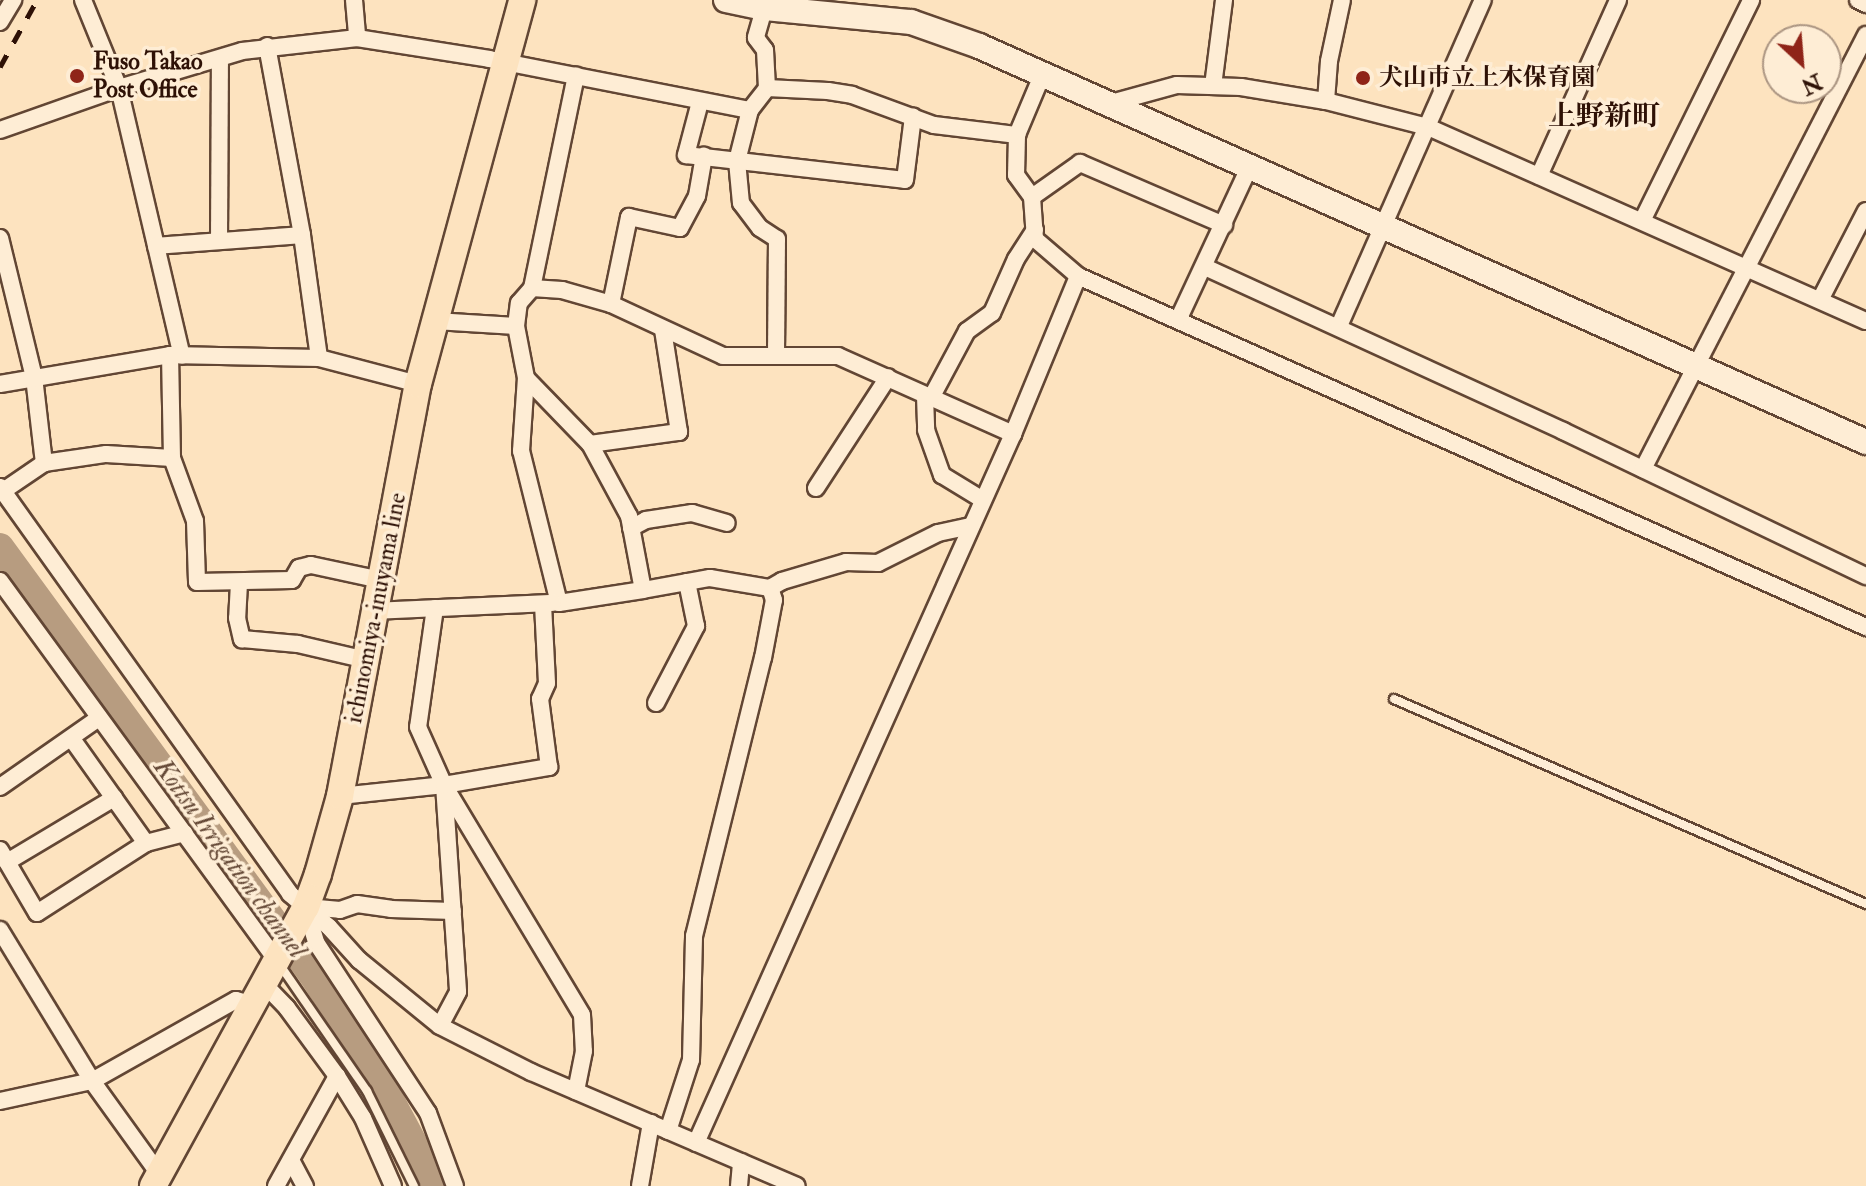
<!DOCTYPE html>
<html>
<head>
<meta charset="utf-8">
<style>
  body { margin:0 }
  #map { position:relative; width:1866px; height:1186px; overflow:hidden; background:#fde3bf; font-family:"IM FELL Double Pica","Noto Serif JP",serif }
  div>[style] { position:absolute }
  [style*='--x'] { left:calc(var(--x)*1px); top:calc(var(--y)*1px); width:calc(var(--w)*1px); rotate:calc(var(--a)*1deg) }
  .river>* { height:28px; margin:-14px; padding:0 14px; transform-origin:14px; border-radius:14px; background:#b79c80 }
  .roads { filter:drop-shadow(2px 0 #624634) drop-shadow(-2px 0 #624634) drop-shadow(0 2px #624634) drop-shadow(0 -2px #624634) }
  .lane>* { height:8px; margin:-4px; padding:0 4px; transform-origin:4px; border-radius:4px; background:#feedd5 }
  .street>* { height:16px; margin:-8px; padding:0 8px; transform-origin:8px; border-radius:8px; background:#feedd5 }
  .secondary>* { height:24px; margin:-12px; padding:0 12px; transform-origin:12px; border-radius:12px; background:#feedd5 }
  .primary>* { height:26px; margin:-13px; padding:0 13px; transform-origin:13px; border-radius:13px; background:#fde3bf }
  .rail>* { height:5px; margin-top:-2.5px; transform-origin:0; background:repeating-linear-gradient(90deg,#2e1106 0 14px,transparent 0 28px) }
  .dots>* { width:22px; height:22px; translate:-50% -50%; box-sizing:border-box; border:4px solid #feedd5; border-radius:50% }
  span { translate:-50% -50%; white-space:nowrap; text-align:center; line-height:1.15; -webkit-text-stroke:7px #feedd5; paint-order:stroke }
  .poi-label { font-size:24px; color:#2e1106; font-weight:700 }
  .left { translate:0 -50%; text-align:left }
  .street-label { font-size:24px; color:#2e1106 }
  .water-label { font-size:26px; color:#654937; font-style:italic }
  .quarter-label { font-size:28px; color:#2e1106; font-weight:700 }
  .north { position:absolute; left:1762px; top:24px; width:80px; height:80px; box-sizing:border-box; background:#feedd5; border:2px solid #ab9582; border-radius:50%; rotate:154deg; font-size:22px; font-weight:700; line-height:32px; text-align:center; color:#2e1106 }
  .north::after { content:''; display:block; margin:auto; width:28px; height:36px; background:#8f2418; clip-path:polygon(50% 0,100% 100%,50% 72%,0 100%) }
</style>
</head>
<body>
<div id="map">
  <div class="river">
    <i style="--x:0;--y:547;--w:529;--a:53.85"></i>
    <i style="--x:312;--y:974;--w:128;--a:57.4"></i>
    <i style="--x:381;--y:1082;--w:118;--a:62.1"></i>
  </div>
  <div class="roads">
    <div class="lane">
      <i style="--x:1394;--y:699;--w:515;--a:23.48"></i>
      <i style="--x:280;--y:965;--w:153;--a:55.4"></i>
      <i style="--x:367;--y:1091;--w:106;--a:63.7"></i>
    </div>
    <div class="street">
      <i style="--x:83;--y:0;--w:95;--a:67.8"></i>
      <i style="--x:119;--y:88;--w:275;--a:76.8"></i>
      <i style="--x:354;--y:0;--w:38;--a:85"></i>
      <i style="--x:1858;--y:0;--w:9;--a:27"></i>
      <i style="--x:766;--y:2;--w:37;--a:106"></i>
      <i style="--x:756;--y:38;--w:15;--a:53"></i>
      <i style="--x:765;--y:50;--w:38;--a:87"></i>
      <i style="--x:0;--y:22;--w:26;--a:-59"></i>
      <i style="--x:267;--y:46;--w:192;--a:79.5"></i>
      <i style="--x:302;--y:235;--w:124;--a:82.1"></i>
      <i style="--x:1043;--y:73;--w:67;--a:112.8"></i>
      <i style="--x:1017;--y:135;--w:40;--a:91.4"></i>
      <i style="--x:1016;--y:175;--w:27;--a:54"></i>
      <i style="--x:1032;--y:197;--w:42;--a:85.9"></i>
      <i style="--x:1035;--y:239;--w:57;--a:40.7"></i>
      <i style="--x:1078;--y:276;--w:863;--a:24.01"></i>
      <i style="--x:1213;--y:86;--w:87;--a:-82.7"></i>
      <i style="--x:1326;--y:101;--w:40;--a:-85.7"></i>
      <i style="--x:1329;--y:61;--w:62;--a:-78"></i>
      <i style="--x:700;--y:102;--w:55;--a:104.8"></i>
      <i style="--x:686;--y:155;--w:220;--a:6.5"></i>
      <i style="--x:905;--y:180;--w:64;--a:-82.8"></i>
      <i style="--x:1111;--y:103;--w:68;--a:-15.3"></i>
      <i style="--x:1177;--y:85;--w:64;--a:1.8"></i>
      <i style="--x:1241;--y:87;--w:86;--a:9.4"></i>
      <i style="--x:1326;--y:101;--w:105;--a:14.3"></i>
      <i style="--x:1428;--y:127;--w:479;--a:23.9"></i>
      <i style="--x:750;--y:110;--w:53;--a:104.3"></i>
      <i style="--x:737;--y:161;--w:42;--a:84.6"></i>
      <i style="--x:741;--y:203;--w:31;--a:53"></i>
      <i style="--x:760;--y:228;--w:20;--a:33"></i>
      <i style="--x:777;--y:239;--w:115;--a:90.5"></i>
      <i style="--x:0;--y:130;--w:126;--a:-19.4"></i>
      <i style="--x:119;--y:88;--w:128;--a:-16.7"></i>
      <i style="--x:242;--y:51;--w:116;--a:-6.4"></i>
      <i style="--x:357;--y:38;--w:134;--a:9"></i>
      <i style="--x:489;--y:59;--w:266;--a:11.1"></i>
      <i style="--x:750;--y:110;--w:28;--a:-52"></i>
      <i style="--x:767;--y:88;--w:61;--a:2.8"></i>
      <i style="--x:828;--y:91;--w:24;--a:9"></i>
      <i style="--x:852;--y:95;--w:87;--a:20.1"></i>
      <i style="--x:934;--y:125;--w:84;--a:6.9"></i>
      <i style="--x:1539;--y:176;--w:193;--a:-65.8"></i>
      <i style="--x:1032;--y:197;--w:59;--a:-35.3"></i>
      <i style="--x:1080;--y:163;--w:157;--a:23.3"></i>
      <i style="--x:1643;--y:219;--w:244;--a:-63.7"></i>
      <i style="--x:0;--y:238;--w:143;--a:76.3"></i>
      <i style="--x:34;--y:377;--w:87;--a:83.4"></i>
      <i style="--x:44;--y:463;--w:63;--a:-8.3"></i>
      <i style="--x:106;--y:454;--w:66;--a:3.5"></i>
      <i style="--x:172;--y:458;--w:103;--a:-91.1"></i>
      <i style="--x:219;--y:240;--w:181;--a:-89.7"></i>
      <i style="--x:156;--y:246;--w:146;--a:-4.3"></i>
      <i style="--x:1205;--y:267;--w:394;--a:24.6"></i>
      <i style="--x:1563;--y:431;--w:336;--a:25.6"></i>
      <i style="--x:532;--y:288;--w:217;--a:-78.3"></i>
      <i style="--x:1820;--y:300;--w:100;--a:-62.7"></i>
      <i style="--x:611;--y:304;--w:89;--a:-78.3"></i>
      <i style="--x:629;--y:217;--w:52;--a:12.2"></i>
      <i style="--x:680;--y:228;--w:36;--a:-62"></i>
      <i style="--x:697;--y:196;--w:41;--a:-80.1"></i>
      <i style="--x:1179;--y:318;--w:168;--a:-65"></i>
      <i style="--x:435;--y:321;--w:81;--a:3.5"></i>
      <i style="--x:516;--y:326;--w:23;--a:-83"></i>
      <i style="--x:519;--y:303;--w:20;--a:-49"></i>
      <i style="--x:532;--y:288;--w:30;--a:4"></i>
      <i style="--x:562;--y:290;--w:51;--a:15.9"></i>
      <i style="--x:611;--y:304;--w:123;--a:24.9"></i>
      <i style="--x:723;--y:356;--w:115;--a:0"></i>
      <i style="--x:838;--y:356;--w:192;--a:24"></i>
      <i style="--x:516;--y:326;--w:53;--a:79.1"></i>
      <i style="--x:526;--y:378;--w:92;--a:45.9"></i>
      <i style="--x:590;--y:444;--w:82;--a:61.6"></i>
      <i style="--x:629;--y:516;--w:75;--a:79.3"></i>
      <i style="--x:643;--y:590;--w:85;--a:171.2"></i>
      <i style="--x:559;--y:603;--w:157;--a:-104"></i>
      <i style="--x:521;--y:451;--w:73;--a:-86.1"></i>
      <i style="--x:1339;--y:326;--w:356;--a:-66.2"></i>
      <i style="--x:0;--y:384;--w:172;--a:-9.7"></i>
      <i style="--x:170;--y:355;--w:149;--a:1.2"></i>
      <i style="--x:319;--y:358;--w:102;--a:14.7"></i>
      <i style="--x:925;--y:396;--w:34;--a:88"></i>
      <i style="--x:926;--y:430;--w:48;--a:70.4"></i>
      <i style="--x:942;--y:475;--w:48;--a:31.4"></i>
      <i style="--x:931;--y:398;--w:76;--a:-61.8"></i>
      <i style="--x:967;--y:331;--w:31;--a:-36"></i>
      <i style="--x:992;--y:313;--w:59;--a:-66"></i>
      <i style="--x:1016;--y:259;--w:35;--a:-57"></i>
      <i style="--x:590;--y:444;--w:90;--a:-7.7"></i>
      <i style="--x:679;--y:432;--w:103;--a:-98.9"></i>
      <i style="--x:172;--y:458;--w:67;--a:69.9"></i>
      <i style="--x:195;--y:521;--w:61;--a:88.1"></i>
      <i style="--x:197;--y:582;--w:95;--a:-1.2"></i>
      <i style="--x:292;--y:580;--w:14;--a:-60"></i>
      <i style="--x:299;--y:568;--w:12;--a:-14"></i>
      <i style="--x:311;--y:565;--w:72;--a:12.1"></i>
      <i style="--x:1643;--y:469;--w:488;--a:-62.8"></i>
      <i style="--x:0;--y:487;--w:500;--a:54.5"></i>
      <i style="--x:290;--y:894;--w:51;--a:40.2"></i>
      <i style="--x:329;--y:927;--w:45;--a:47.7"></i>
      <i style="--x:359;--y:960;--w:104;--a:39.2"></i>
      <i style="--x:440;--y:1026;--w:102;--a:26.8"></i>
      <i style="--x:531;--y:1072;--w:289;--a:23.2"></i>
      <i style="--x:816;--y:488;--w:132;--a:-57"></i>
      <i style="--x:3;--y:491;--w:50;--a:-34.3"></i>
      <i style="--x:631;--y:528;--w:17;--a:-28"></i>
      <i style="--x:646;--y:520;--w:47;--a:-8.7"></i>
      <i style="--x:692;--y:513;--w:36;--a:16"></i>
      <i style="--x:0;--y:581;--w:470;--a:53.9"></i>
      <i style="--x:239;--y:583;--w:35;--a:93"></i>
      <i style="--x:237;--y:618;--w:22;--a:77"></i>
      <i style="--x:242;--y:639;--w:56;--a:5.1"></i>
      <i style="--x:298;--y:644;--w:70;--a:13.2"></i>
      <i style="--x:643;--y:590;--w:68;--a:-10.2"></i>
      <i style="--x:710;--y:578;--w:61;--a:9.5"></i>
      <i style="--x:770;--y:588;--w:14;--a:-30"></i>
      <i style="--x:782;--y:581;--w:67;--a:-16.5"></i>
      <i style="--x:846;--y:562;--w:32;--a:2"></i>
      <i style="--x:878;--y:563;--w:67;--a:-26.6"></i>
      <i style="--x:938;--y:533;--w:34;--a:-12"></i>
      <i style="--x:435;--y:608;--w:120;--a:98.1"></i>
      <i style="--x:418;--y:727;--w:64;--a:65.9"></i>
      <i style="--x:444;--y:785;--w:207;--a:86.1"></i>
      <i style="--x:458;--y:992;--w:38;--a:118"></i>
      <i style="--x:375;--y:611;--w:178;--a:-2.6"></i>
      <i style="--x:656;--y:703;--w:87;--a:-62.5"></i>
      <i style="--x:696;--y:626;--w:45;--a:-101.6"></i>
      <i style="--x:72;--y:739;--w:128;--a:54.6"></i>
      <i style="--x:146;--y:843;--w:40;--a:-14.4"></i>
      <i style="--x:0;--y:787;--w:121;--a:-34.9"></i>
      <i style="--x:447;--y:790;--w:262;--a:59"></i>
      <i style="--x:582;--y:1015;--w:36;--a:87"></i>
      <i style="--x:584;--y:1051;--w:41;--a:101.3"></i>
      <i style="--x:340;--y:796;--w:105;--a:-6"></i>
      <i style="--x:444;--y:785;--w:107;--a:-9.7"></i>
      <i style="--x:549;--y:767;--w:69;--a:-97.5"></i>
      <i style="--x:540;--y:699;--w:17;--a:-66"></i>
      <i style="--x:547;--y:683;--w:79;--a:-92.9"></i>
      <i style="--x:0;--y:850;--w:73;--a:59.6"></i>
      <i style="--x:37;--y:913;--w:130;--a:-32.7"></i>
      <i style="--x:7;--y:862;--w:125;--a:-30.9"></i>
      <i style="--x:307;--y:907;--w:33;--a:5"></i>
      <i style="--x:340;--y:910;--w:18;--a:-19"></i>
      <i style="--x:357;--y:904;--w:34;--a:8"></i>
      <i style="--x:391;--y:909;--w:62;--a:1.8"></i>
      <i style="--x:306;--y:909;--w:37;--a:73"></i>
      <i style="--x:317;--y:944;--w:202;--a:56.7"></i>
      <i style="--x:428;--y:1113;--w:78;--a:69.7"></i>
      <i style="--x:0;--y:930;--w:177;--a:58.6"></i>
      <i style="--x:92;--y:1081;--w:120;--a:54.2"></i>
      <i style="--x:264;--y:984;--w:33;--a:46"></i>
      <i style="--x:287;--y:1008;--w:84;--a:53.7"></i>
      <i style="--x:337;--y:1076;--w:49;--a:58.2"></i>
      <i style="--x:363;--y:1118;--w:74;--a:66.2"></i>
      <i style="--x:0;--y:1101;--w:94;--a:-12.3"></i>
      <i style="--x:92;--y:1081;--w:165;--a:-29.4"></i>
      <i style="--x:236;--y:1000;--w:18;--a:16"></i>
      <i style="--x:668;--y:1131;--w:75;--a:-72.1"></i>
      <i style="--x:691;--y:1060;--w:124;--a:-88.6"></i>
      <i style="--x:694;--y:936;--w:286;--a:-76.1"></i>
      <i style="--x:763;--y:658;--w:59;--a:-79.3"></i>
      <i style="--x:774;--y:600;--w:13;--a:-108"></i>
      <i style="--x:696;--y:1143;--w:777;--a:-65.91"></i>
      <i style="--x:1013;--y:434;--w:171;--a:-67.6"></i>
      <i style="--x:291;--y:1160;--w:30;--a:62"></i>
      <i style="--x:276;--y:1186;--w:126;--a:-61"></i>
      <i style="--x:640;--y:1186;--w:64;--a:-80.1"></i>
      <i style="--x:739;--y:1186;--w:24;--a:-85"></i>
    </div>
    <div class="secondary">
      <i style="--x:726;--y:0;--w:40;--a:12"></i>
      <i style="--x:765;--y:8;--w:147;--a:5.5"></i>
      <i style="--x:911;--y:22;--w:72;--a:19.4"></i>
      <i style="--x:979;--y:46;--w:971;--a:24.06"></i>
    </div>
    <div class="primary">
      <i style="--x:153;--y:1186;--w:318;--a:-61.3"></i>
      <i style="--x:306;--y:907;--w:35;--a:-70"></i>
      <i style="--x:318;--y:874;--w:81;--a:-74.2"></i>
      <i style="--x:340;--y:796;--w:419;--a:-79.3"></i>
      <i style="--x:418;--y:384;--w:398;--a:-74.8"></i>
    </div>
  </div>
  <div class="rail">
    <i style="--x:0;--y:67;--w:77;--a:-61.1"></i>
  </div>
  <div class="dots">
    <i style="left:77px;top:76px;background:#8f2418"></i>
    <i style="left:1363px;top:78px;background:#8f2418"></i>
  </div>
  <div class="poi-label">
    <span class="left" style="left:93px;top:76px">Fuso Takao<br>Post Office</span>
    <span class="left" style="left:1379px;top:78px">犬山市立上木保育園</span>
  </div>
  <div class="street-label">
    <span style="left:376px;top:608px;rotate:-79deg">ichinomiya-inuyama line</span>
  </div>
  <div class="water-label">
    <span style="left:229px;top:859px;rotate:54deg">Kottsu Irrigation channel</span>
  </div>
  <div class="quarter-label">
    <span style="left:1604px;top:117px">上野新町</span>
  </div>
  <div class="north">N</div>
</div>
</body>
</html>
